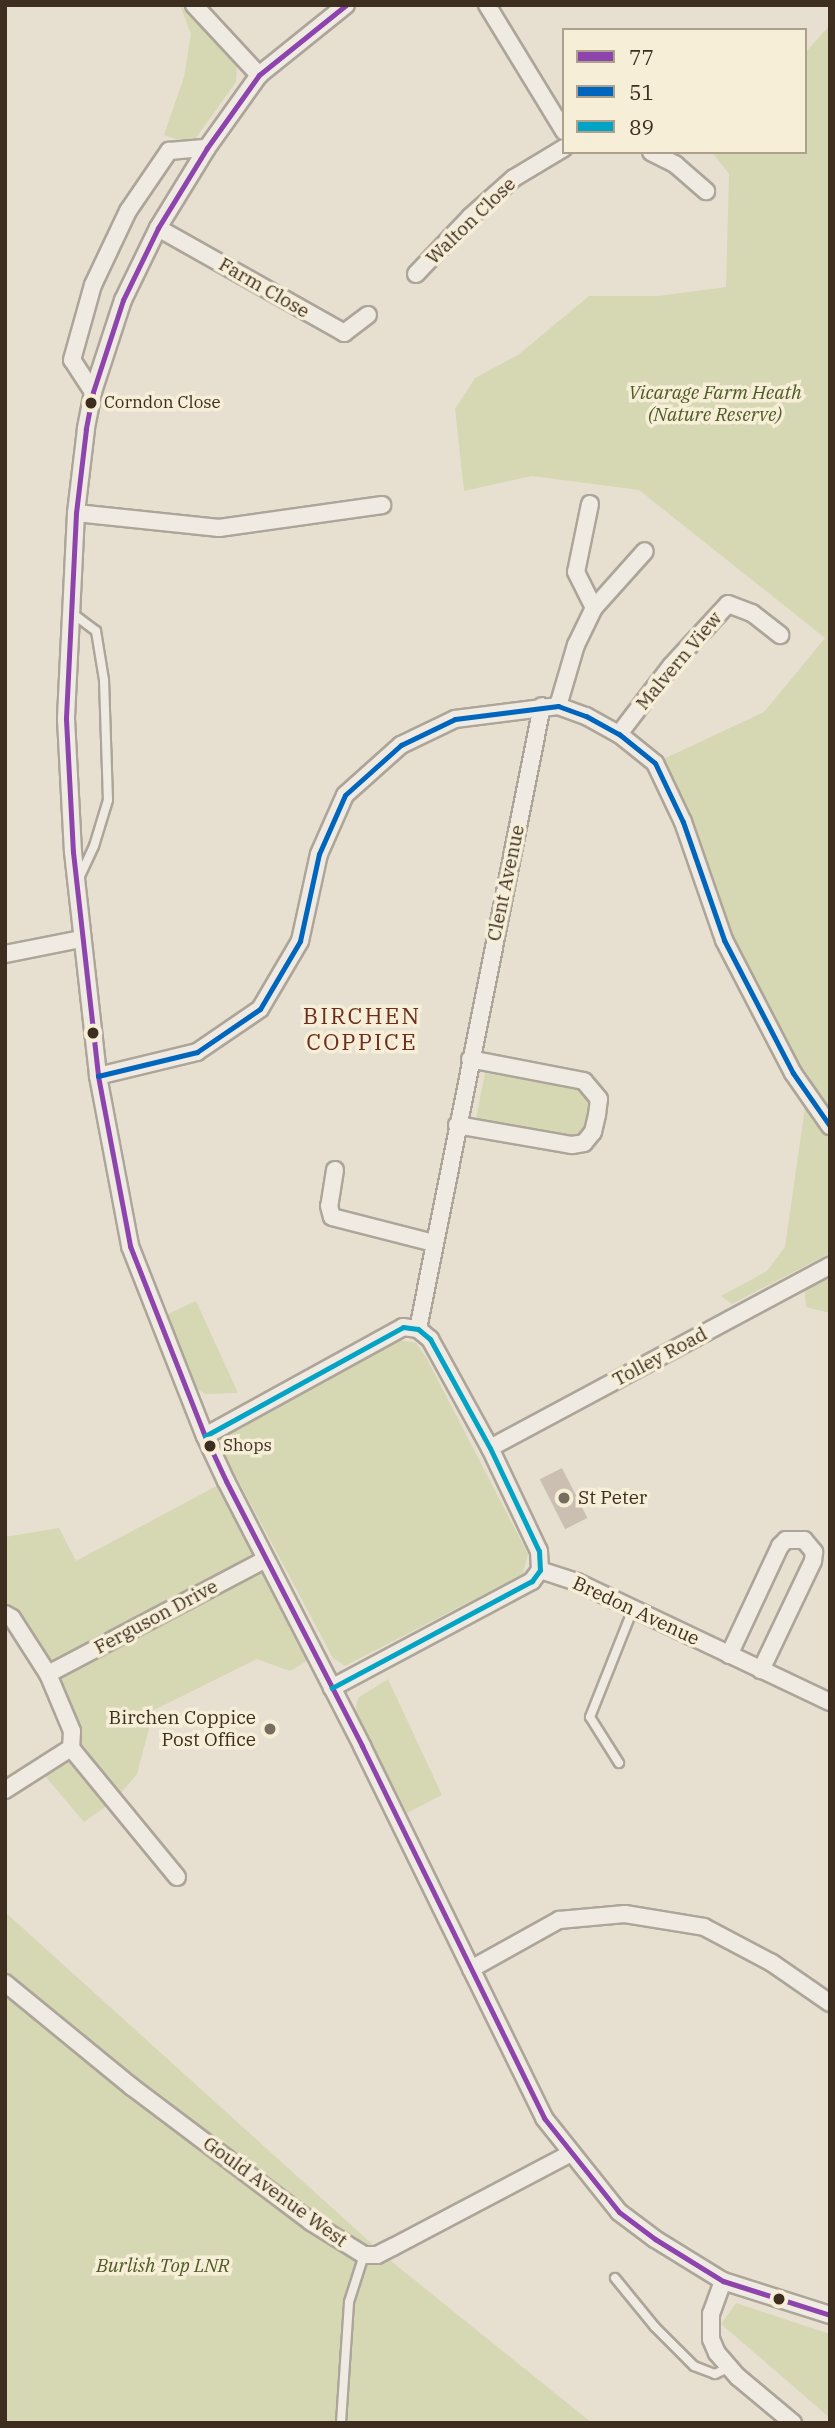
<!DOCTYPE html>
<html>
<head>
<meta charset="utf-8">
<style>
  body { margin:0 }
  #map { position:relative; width:835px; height:2428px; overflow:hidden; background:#e7e0d1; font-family:"IBM Plex Serif",serif }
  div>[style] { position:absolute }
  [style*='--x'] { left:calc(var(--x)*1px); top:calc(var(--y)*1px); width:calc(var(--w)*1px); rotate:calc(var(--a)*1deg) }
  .green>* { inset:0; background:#d6d7b3 }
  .building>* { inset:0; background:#cbbfb2; transform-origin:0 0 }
  .roads { filter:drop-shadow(2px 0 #ada599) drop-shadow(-2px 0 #ada599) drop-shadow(0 2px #ada599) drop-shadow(0 -2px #ada599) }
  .lane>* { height:8px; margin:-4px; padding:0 4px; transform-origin:4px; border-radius:4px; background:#efebe3 }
  .street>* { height:16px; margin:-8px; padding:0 8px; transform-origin:8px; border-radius:8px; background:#efebe3 }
  .bus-1>* { height:5px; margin:-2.5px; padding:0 2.5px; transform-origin:2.5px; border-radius:2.5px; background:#8e44ad }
  .bus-2>* { height:5px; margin:-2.5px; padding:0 2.5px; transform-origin:2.5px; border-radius:2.5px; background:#0065bd }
  .bus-3>* { height:5px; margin:-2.5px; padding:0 2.5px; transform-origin:2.5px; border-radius:2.5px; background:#03a3c5 }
  .dots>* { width:19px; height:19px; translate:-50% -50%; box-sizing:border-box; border:4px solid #f7eed8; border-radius:50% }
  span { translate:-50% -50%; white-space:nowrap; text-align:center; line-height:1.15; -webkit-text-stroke:7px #f7eed8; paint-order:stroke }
  .bus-label { font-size:17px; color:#3d2e20 }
  .left { translate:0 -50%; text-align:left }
  .street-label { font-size:19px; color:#3d2e20 }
  .park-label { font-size:19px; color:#4d5a26; font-style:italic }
  .poi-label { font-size:19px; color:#3d2e20 }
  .right { translate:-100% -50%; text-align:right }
  .quarter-label { font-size:23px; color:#6b2e1e; letter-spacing:2px }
  .frame { position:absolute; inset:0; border:7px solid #3d2e20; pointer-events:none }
  .legend { position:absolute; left:562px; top:28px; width:245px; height:126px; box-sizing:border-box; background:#f7eed8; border:2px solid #ada18e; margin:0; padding:9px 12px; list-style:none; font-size:21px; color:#3d2e20 }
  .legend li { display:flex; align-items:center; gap:14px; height:35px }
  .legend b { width:35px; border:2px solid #ada18e }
</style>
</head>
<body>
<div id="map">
  <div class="green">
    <i style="clip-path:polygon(180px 5px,237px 64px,236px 82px,195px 139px,178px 140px,164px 135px,184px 77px,191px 34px)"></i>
    <i style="clip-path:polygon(830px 25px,830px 1126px,724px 940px,655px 763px,764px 712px,825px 638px,639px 490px,532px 476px,464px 491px,455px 409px,475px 378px,518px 355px,589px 296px,658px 296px,726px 287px,729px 174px,712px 152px,805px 152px,805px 53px)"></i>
    <i style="clip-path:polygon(485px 1073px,583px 1090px,591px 1101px,585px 1128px,580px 1136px,572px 1138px,476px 1119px)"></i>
    <i style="clip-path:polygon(805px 1107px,830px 1141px,830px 1253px,732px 1304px,721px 1296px,767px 1271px,785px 1247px)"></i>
    <i style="clip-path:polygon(830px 1273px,830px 1313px,806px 1307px,804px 1287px)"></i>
    <i style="clip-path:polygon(196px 1301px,238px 1393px,205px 1394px,192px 1385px,186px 1376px,166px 1315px)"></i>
    <i style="clip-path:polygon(395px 1339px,416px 1343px,426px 1357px,528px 1554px,523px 1574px,345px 1666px,333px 1658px,222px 1450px,221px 1440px,229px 1432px)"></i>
    <i style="clip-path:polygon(226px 1481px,314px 1657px,290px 1671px,257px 1659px,154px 1710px,137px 1774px,115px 1800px,84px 1822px,39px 1769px,58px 1758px,72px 1731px,5px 1614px,5px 1537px,59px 1528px,76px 1561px)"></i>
    <i style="clip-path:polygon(388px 1679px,442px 1795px,407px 1813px,355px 1712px,358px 1698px)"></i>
    <i style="clip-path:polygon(5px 1912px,391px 2261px,592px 2423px,5px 2423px)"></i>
    <i style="clip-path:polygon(736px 2303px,830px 2334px,830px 2418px,721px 2324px)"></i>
  </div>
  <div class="building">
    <i style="left:562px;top:1468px;width:56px;height:25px;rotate:63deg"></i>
  </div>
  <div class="roads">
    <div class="lane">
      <i style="--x:72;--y:613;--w:30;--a:37"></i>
      <i style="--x:96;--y:631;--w:50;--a:80.7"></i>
      <i style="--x:104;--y:680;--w:120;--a:88.1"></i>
      <i style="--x:108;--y:800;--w:48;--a:106.9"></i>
      <i style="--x:94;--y:846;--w:35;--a:115"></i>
      <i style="--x:619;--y:1763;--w:54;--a:-122.2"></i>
      <i style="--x:590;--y:1717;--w:116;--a:-68.3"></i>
      <i style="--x:615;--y:2278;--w:63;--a:50.8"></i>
      <i style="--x:655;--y:2327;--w:55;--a:45"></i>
      <i style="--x:694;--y:2366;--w:22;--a:21"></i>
      <i style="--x:715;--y:2374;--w:17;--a:-25"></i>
      <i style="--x:341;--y:2423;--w:121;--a:-86.2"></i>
      <i style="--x:349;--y:2302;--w:49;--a:-72.3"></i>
    </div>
    <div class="street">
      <i style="--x:194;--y:5;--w:96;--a:47.1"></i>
      <i style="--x:346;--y:5;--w:112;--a:141.2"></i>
      <i style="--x:259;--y:75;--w:90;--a:125.5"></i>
      <i style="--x:207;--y:148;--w:94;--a:121.5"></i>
      <i style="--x:158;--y:228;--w:80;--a:115.9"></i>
      <i style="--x:123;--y:300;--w:97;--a:108.1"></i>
      <i style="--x:93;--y:392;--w:38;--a:101"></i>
      <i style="--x:86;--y:429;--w:85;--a:96.8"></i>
      <i style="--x:76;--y:513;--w:206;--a:92.8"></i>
      <i style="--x:66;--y:719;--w:133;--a:87"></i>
      <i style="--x:73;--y:852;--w:225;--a:83.6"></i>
      <i style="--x:98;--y:1076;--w:173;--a:79.3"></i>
      <i style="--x:130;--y:1246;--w:204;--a:68.5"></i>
      <i style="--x:205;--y:1436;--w:50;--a:65"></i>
      <i style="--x:226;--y:1481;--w:298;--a:62.8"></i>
      <i style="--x:362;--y:1746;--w:414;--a:63.9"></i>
      <i style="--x:544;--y:2118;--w:120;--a:51.4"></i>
      <i style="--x:619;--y:2212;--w:45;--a:36.9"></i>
      <i style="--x:655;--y:2239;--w:80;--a:31.7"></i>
      <i style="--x:723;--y:2281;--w:112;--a:17.6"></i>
      <i style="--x:487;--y:5;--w:148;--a:58.6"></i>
      <i style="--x:651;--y:152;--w:28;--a:27"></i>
      <i style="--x:676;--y:165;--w:40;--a:41"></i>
      <i style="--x:158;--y:228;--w:214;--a:29.4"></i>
      <i style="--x:344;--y:333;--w:30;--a:-37"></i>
      <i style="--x:416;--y:274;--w:79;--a:-46.5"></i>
      <i style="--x:470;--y:217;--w:59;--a:-41.6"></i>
      <i style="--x:514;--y:178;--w:58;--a:-31"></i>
      <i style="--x:93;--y:392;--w:38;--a:-123"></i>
      <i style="--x:72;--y:360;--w:78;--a:-74.4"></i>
      <i style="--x:93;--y:285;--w:82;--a:-64.7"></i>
      <i style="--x:128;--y:211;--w:73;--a:-55.7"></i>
      <i style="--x:169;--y:151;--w:38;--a:-5"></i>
      <i style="--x:590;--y:504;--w:69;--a:101.6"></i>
      <i style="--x:576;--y:572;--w:40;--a:63.4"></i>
      <i style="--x:76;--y:513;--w:144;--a:6"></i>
      <i style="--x:219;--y:528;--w:165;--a:-8"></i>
      <i style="--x:558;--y:706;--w:64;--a:-73.6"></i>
      <i style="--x:576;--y:645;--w:41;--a:-64.1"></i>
      <i style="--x:594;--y:608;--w:76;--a:-48.2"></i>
      <i style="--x:619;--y:734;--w:86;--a:-52.6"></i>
      <i style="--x:671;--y:666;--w:84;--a:-47.4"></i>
      <i style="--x:728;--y:604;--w:26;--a:21"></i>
      <i style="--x:752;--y:613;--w:36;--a:38"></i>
      <i style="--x:5;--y:954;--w:77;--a:-11.2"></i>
      <i style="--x:98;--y:1076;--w:102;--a:-13.6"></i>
      <i style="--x:197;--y:1052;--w:76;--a:-34.3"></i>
      <i style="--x:260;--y:1009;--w:79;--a:-59.5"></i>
      <i style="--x:300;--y:941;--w:89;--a:-77.7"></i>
      <i style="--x:319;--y:854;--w:64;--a:-66.2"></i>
      <i style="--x:345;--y:795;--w:75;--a:-41.8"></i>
      <i style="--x:401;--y:745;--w:60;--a:-25.7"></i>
      <i style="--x:455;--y:719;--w:104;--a:-7.2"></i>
      <i style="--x:558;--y:706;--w:30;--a:20"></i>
      <i style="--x:586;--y:716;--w:38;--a:29"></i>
      <i style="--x:619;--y:734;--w:46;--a:38.9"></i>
      <i style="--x:655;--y:763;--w:65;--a:64.6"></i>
      <i style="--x:683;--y:822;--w:125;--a:70.8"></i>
      <i style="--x:724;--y:940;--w:150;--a:62.6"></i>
      <i style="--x:793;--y:1073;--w:65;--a:55.1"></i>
      <i style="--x:457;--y:1125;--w:117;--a:9.9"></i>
      <i style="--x:572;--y:1145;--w:12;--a:-9"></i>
      <i style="--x:584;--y:1143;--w:14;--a:-51"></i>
      <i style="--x:593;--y:1132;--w:17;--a:-77"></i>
      <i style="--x:597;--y:1115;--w:16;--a:-83"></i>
      <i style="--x:599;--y:1099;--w:23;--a:-130"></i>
      <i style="--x:584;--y:1081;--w:116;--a:-169.1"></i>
      <i style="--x:335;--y:1170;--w:36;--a:99"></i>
      <i style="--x:329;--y:1206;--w:11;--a:75"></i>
      <i style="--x:332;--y:1217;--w:105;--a:14.3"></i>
      <i style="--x:418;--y:1329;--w:635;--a:-78.74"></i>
      <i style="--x:205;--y:1436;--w:226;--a:-28.8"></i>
      <i style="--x:403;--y:1327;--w:15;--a:8"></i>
      <i style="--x:418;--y:1329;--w:16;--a:40"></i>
      <i style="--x:430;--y:1339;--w:124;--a:61.2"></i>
      <i style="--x:490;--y:1448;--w:114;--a:64.6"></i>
      <i style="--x:539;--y:1551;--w:19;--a:87"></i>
      <i style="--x:540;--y:1570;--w:14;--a:126"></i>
      <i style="--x:532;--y:1581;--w:227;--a:151.9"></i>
      <i style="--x:490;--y:1448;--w:386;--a:-28.2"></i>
      <i style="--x:540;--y:1570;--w:39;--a:18"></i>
      <i style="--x:577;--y:1582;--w:280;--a:25.4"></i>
      <i style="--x:5;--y:1614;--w:8;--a:30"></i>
      <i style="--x:12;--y:1618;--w:67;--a:57.3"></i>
      <i style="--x:48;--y:1674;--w:62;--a:67.2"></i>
      <i style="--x:72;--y:1731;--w:17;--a:93"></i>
      <i style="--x:71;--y:1748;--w:167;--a:50.6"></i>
      <i style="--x:729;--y:1655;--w:120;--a:-64.9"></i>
      <i style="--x:780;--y:1546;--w:8;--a:-45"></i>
      <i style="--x:786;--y:1540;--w:18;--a:0"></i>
      <i style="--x:804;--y:1540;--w:16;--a:50"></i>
      <i style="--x:814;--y:1552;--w:9;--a:96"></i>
      <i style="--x:813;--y:1561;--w:121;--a:115.5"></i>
      <i style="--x:48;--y:1674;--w:244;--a:-27.8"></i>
      <i style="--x:5;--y:1790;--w:78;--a:-32.5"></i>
      <i style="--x:471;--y:1969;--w:101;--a:-29.1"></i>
      <i style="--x:559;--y:1920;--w:66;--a:-5.2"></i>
      <i style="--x:625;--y:1914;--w:80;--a:9.3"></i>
      <i style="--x:704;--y:1927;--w:77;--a:27.9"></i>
      <i style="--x:772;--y:1963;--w:70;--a:34.6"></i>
      <i style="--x:5;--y:1983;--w:164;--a:39.3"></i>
      <i style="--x:132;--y:2087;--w:224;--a:37"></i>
      <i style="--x:311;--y:2222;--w:62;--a:31.9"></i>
      <i style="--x:364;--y:2255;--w:13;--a:0"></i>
      <i style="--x:377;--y:2255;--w:18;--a:-27"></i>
      <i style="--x:393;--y:2247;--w:201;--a:-27.8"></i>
      <i style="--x:723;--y:2281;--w:35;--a:110"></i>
      <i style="--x:711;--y:2314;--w:25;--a:90"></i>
      <i style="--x:711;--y:2339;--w:15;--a:67"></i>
      <i style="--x:717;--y:2353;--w:32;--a:49"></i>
      <i style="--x:738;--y:2377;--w:72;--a:39.9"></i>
    </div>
  </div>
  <div class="bus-1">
    <i style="--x:346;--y:5;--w:112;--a:141.2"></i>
    <i style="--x:259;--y:75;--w:90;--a:125.5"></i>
    <i style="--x:207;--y:148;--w:94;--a:121.5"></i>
    <i style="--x:158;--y:228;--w:80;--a:115.9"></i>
    <i style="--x:123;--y:300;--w:97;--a:108.1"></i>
    <i style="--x:93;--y:392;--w:38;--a:101"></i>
    <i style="--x:86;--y:429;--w:85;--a:96.8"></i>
    <i style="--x:76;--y:513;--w:206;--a:92.8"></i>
    <i style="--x:66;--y:719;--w:133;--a:87"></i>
    <i style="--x:73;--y:852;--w:225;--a:83.6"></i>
    <i style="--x:98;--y:1076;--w:173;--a:79.3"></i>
    <i style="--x:130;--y:1246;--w:204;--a:68.5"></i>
    <i style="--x:205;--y:1436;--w:50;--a:65"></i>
    <i style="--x:226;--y:1481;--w:298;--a:62.8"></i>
    <i style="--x:362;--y:1746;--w:414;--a:63.9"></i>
    <i style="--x:544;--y:2118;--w:120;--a:51.4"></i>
    <i style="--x:619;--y:2212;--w:45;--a:36.9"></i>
    <i style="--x:655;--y:2239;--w:80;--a:31.7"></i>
    <i style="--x:723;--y:2281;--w:112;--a:17.6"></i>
  </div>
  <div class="bus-2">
    <i style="--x:98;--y:1076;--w:102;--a:-13.6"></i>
    <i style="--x:197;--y:1052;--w:76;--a:-34.3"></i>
    <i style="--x:260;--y:1009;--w:79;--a:-59.5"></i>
    <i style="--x:300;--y:941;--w:89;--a:-77.7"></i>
    <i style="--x:319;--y:854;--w:64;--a:-66.2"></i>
    <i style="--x:345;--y:795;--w:75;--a:-41.8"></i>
    <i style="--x:401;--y:745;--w:60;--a:-25.7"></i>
    <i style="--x:455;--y:719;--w:104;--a:-7.2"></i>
    <i style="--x:558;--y:706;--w:30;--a:20"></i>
    <i style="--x:586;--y:716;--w:38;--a:29"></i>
    <i style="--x:619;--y:734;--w:46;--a:38.9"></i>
    <i style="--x:655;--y:763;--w:65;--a:64.6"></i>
    <i style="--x:683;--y:822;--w:125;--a:70.8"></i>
    <i style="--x:724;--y:940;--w:150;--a:62.6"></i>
    <i style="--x:793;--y:1073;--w:65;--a:55.1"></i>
  </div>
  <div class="bus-3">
    <i style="--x:205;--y:1436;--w:226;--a:-28.8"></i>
    <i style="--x:403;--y:1327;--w:15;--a:8"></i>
    <i style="--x:418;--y:1329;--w:16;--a:40"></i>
    <i style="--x:430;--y:1339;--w:124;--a:61.2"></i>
    <i style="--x:490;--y:1448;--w:114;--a:64.6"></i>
    <i style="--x:539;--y:1551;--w:19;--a:87"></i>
    <i style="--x:540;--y:1570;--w:14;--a:126"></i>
    <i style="--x:532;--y:1581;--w:227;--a:151.9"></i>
  </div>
  <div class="dots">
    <i style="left:91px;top:403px;background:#3d2e20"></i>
    <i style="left:93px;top:1033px;background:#3d2e20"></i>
    <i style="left:210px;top:1446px;background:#3d2e20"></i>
    <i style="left:564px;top:1498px;background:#786c5e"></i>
    <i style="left:270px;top:1729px;background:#786c5e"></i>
    <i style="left:779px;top:2299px;background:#3d2e20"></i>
  </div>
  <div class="bus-label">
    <span class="left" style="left:104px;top:403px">Corndon Close</span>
    <span class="left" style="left:223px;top:1446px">Shops</span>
  </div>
  <div class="street-label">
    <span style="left:471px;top:221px;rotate:-44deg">Walton Close</span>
    <span style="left:264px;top:288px;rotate:30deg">Farm Close</span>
    <span style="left:679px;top:661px;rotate:-50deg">Malvern View</span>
    <span style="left:506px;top:883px;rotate:-78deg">Clent Avenue</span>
    <span style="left:660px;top:1357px;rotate:-28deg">Tolley Road</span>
    <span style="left:636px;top:1611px;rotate:25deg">Bredon Avenue</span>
    <span style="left:156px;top:1617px;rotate:-28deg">Ferguson Drive</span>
    <span style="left:275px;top:2192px;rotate:36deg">Gould Avenue West</span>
  </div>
  <div class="park-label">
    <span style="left:715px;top:404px">Vicarage Farm Heath<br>(Nature Reserve)</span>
    <span style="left:163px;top:2266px">Burlish Top LNR</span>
  </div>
  <div class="poi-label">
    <span class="left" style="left:578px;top:1498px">St Peter</span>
    <span class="right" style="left:256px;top:1729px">Birchen Coppice<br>Post Office</span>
  </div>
  <div class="quarter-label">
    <span style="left:362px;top:1028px">BIRCHEN<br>COPPICE</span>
  </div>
  <div class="frame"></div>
  <ul class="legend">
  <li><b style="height:9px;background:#8e44ad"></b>77</li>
  <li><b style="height:9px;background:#0065bd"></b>51</li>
  <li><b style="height:9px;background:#03a3c5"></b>89</li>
  </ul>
</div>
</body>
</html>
